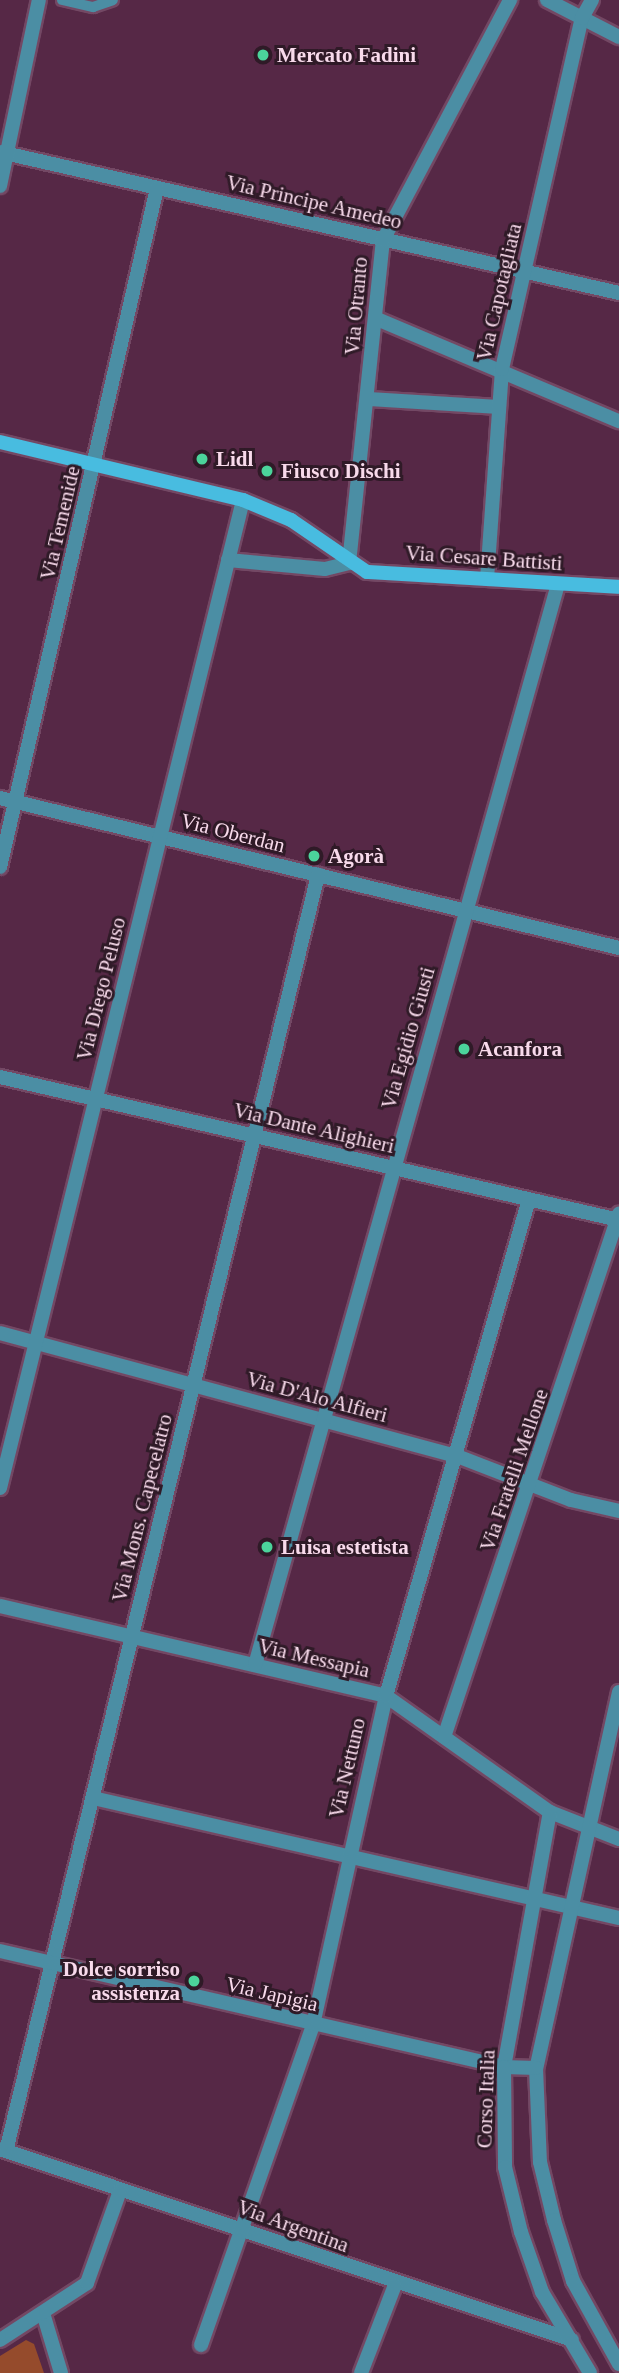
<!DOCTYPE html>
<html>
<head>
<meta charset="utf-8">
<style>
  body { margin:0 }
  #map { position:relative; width:619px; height:2373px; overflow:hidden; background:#562846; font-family:Georgia,serif }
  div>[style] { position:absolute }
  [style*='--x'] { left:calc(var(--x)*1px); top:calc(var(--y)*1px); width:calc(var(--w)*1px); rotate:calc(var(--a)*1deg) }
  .green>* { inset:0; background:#954b2c }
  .roads { filter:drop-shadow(2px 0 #734864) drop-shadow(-2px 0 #734864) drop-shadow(0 2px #734864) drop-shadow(0 -2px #734864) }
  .service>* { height:10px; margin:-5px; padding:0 5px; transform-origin:5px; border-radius:5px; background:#4b8ea4 }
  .minor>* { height:14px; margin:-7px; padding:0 7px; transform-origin:7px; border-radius:7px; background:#4b8ea4 }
  .tertiary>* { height:14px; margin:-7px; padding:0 7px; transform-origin:7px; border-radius:7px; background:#4b8ea4 }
  .secondary>* { height:14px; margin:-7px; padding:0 7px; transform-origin:7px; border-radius:7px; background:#48bce0 }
  .dots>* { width:19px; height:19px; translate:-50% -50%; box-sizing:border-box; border:4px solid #2f1a27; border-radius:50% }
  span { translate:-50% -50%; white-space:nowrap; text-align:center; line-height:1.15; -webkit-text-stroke:6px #2f1a27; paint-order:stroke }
  .poi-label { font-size:21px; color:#f8daeb; font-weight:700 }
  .left { translate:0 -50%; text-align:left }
  .right { translate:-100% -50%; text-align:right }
  .street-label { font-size:21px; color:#f8daeb }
</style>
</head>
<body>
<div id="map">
  <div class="green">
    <i style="clip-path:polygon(26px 2340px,34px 2344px,44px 2373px,0 2373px,0 2356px)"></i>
  </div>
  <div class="roads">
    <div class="service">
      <i style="--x:62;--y:0;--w:32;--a:13"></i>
      <i style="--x:93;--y:7;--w:21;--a:-19"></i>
    </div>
    <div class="minor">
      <i style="--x:547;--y:0;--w:81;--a:27.2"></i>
      <i style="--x:0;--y:152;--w:635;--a:12.83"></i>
      <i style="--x:377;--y:319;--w:263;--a:22.9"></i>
      <i style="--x:369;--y:399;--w:130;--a:3.5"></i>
      <i style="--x:228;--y:560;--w:97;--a:5.3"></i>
      <i style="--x:325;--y:569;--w:25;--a:-14"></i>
      <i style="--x:349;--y:563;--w:325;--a:-84"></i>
      <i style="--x:383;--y:240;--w:272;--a:-62.1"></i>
      <i style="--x:487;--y:579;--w:211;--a:-85.9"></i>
      <i style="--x:502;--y:369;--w:360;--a:-77.2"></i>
      <i style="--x:582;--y:18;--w:21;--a:-61"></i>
      <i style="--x:0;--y:798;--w:637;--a:13.62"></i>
      <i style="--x:0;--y:867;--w:697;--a:-76.98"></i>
      <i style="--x:0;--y:1333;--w:473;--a:15.1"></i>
      <i style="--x:457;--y:1456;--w:122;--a:21.1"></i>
      <i style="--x:571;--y:1500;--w:49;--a:12.9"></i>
      <i style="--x:0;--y:1488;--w:1017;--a:-76.18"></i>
      <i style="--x:0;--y:1606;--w:396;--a:13.1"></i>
      <i style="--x:386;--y:1696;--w:201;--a:35.3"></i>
      <i style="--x:550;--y:1812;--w:74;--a:21.4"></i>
      <i style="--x:255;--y:1665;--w:1123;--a:-74.34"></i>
      <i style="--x:444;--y:1737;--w:552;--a:-71.5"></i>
      <i style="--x:93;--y:1798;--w:540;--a:12.85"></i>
      <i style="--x:504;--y:2067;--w:259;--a:-79.8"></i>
      <i style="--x:0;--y:2149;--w:603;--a:18.46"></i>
      <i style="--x:6;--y:2151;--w:1314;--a:-76.26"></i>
      <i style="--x:43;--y:2313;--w:63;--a:73.3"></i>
      <i style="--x:0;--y:2340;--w:104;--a:-33.2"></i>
      <i style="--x:87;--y:2283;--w:98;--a:-70.3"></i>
      <i style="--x:201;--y:2345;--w:339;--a:-70.7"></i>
      <i style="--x:313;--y:2025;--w:337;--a:-77.5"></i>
      <i style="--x:386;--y:1696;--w:517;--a:-73.95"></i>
      <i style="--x:361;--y:2373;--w:94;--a:-68.9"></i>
    </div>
    <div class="tertiary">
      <i style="--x:0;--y:186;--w:190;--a:-78.2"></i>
      <i style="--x:0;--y:1077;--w:635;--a:13.01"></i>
      <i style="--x:619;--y:1692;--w:385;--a:102.4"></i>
      <i style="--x:536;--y:2068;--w:94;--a:87.6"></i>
      <i style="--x:540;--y:2162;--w:60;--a:76.4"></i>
      <i style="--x:554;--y:2220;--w:64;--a:72.7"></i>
      <i style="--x:573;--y:2281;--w:95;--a:61"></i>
      <i style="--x:0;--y:1951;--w:517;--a:12.96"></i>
      <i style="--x:504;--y:2067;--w:32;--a:2"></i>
      <i style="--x:504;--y:2067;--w:100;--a:89.4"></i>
      <i style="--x:505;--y:2167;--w:67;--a:76.2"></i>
      <i style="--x:521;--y:2232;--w:64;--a:70.7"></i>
      <i style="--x:542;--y:2292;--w:94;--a:59.3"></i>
    </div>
    <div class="secondary">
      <i style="--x:0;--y:442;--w:250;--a:13.4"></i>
      <i style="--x:243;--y:500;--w:52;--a:22.6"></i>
      <i style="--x:291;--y:520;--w:92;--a:34.4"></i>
      <i style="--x:367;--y:572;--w:252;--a:3.4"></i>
    </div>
  </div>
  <div class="dots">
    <i style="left:263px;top:55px;background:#4bd49b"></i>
    <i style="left:202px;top:459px;background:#4bd49b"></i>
    <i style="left:267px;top:471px;background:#4bd49b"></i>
    <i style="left:314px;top:856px;background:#4bd49b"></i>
    <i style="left:464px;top:1049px;background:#4bd49b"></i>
    <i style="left:267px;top:1547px;background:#4bd49b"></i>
    <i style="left:194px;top:1981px;background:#4bd49b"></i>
  </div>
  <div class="poi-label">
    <span class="left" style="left:277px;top:55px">Mercato Fadini</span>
    <span class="left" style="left:216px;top:459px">Lidl</span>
    <span class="left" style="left:281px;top:471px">Fiusco Dischi</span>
    <span class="left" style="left:328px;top:856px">Agorà</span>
    <span class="left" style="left:478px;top:1049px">Acanfora</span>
    <span class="left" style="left:281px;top:1547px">Luisa estetista</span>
    <span class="right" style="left:180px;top:1981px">Dolce sorriso<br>assistenza</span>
  </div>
  <div class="street-label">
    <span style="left:314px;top:202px;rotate:13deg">Via Principe Amedeo</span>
    <span style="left:499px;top:292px;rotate:-77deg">Via Capotagliata</span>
    <span style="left:356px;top:306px;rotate:-85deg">Via Otranto</span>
    <span style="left:60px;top:523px;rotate:-77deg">Via Temenide</span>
    <span style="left:484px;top:558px;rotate:4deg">Via Cesare Battisti</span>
    <span style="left:233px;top:833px;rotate:14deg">Via Oberdan</span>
    <span style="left:101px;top:989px;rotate:-76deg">Via Diego Peluso</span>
    <span style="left:408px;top:1038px;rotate:-74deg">Via Egidio Giusti</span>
    <span style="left:314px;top:1128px;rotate:13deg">Via Dante Alighieri</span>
    <span style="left:317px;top:1397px;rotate:15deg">Via D'Alo Alfieri</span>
    <span style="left:514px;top:1470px;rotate:-71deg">Via Fratelli Mellone</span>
    <span style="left:142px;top:1508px;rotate:-76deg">Via Mons. Capecelatro</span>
    <span style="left:314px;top:1658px;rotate:13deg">Via Messapia</span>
    <span style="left:347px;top:1768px;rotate:-77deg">Via Nettuno</span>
    <span style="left:272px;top:1994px;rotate:13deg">Via Japigia</span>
    <span style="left:486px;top:2099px;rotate:-88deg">Corso Italia</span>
    <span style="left:293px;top:2226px;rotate:20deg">Via Argentina</span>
  </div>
</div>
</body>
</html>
